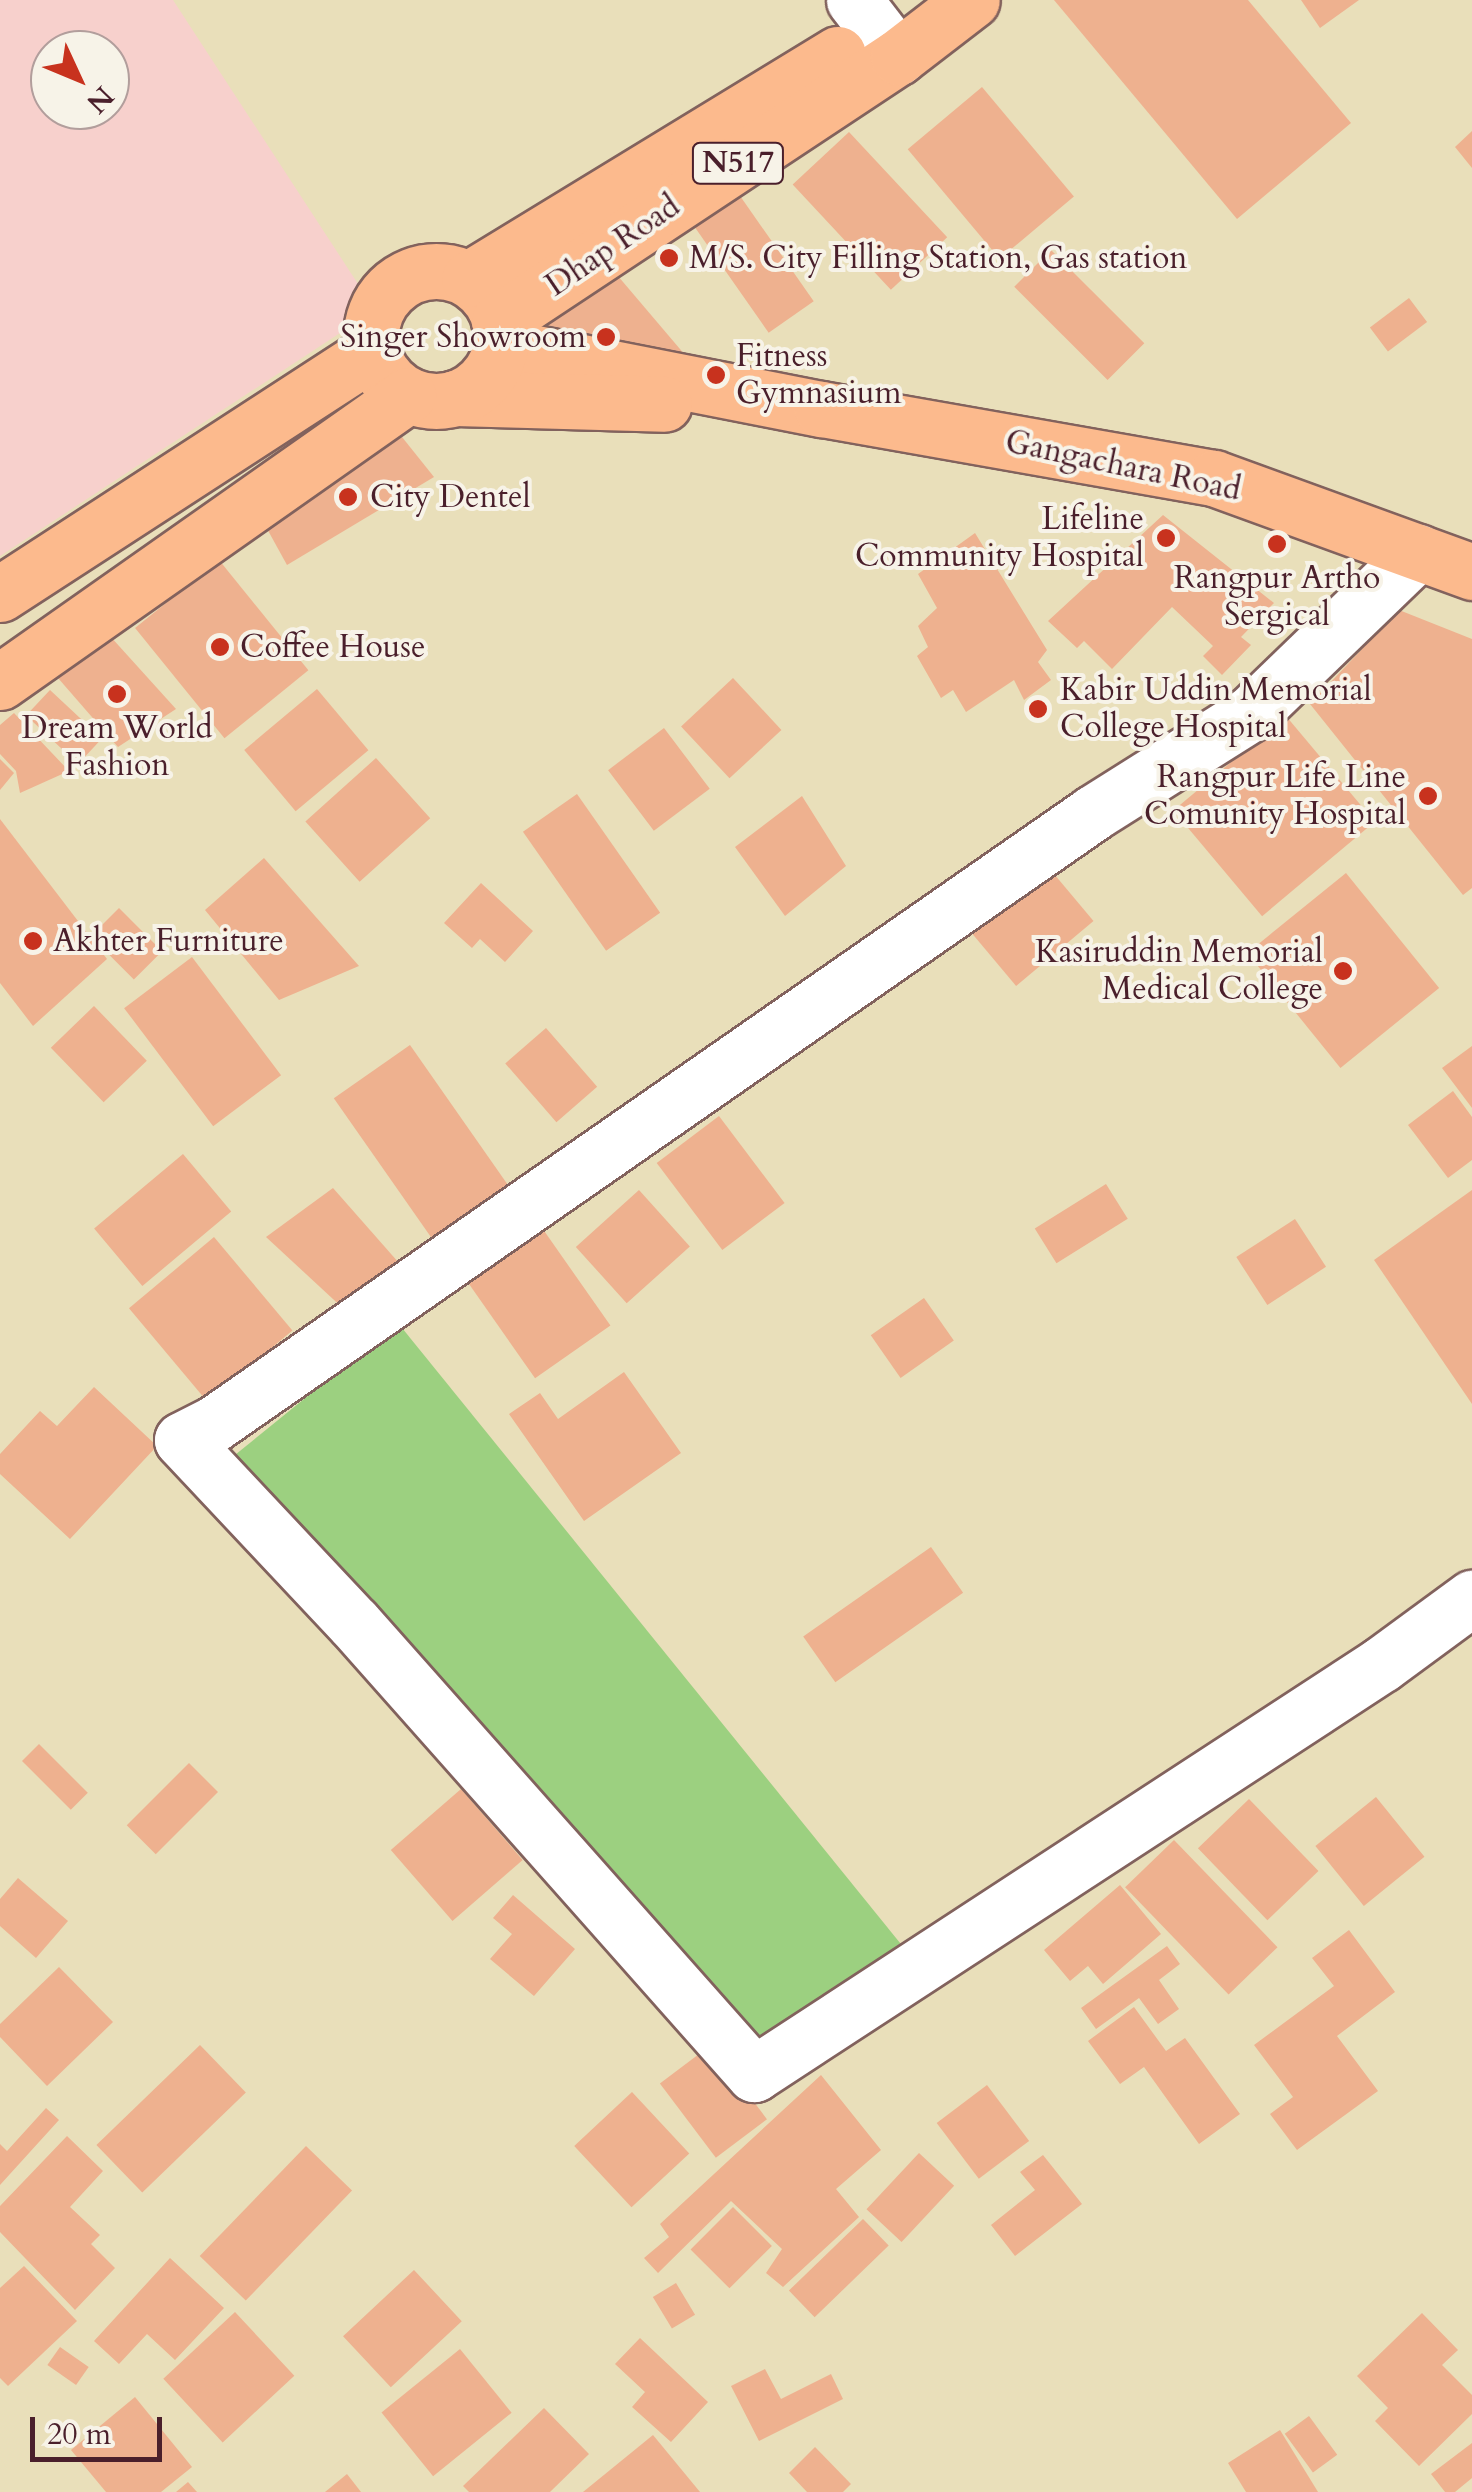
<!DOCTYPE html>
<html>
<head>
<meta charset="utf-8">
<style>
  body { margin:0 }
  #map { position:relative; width:1472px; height:2492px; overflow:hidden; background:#e9dfba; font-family:Cardo,serif }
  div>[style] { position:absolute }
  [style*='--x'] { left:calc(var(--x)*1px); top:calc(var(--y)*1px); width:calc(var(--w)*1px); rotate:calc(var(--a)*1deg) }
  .built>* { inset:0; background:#f7d0cc }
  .green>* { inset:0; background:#9cd080; transform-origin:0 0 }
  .building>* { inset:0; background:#eeb18f; transform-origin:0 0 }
  .roads { filter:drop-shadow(2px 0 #82625d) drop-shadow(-2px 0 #82625d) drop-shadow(0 2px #82625d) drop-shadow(0 -2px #82625d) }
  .minor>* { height:55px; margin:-27.5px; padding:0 27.5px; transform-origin:27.5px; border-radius:27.5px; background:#fff }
  .major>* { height:55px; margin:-27.5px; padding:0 27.5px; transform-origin:27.5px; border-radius:27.5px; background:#fcba8d }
  .highway>* { height:55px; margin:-27.5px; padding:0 27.5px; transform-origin:27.5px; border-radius:27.5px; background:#fcba8d }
  .highway>.ring { margin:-27.5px; padding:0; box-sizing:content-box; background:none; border:55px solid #fcba8d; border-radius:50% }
  .dots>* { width:28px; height:28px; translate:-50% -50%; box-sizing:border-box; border:5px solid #f7f3e8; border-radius:50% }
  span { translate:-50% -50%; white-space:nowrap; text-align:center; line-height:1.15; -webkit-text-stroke:8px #f7f3e8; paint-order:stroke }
  .shield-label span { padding:2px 8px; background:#f7f3e8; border:2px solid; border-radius:8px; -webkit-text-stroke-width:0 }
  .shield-label { font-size:30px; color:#4a1f2b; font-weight:700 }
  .street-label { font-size:32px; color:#4a1f2b }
  .poi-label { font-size:32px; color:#4a1f2b }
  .left { translate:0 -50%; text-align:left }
  .right { translate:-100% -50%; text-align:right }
  .north { position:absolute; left:30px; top:30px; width:100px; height:100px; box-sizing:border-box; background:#f7f3e8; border:2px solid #b29e9c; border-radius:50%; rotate:134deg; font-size:28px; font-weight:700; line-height:40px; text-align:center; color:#4a1f2b }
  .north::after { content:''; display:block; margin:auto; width:35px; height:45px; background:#c8321e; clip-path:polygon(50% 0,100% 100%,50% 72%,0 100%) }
  .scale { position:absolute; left:30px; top:2417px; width:132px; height:45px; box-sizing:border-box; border:5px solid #4a1f2b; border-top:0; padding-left:12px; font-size:30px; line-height:35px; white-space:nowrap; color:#4a1f2b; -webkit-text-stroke:8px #f7f3e8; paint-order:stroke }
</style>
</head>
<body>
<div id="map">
  <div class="built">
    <i style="clip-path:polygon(evenodd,0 0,173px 0,375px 310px,0 556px,0 0,50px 50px,110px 50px,110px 110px,50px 110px,50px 50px)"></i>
  </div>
  <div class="green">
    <i style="left:398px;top:1323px;width:810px;height:219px;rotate:51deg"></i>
  </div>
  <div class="building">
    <i style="clip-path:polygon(1054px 0,1248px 0,1351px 123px,1237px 219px)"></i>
    <i style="clip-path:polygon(1301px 0,1359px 0,1320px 28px)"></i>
    <i style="left:982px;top:87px;width:143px;height:97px;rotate:50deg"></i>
    <i style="clip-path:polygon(1472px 131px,1472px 168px,1455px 147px)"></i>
    <i style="left:849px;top:132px;width:144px;height:77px;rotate:47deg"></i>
    <i style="left:738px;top:193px;width:132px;height:55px;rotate:55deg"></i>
    <i style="left:1051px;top:250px;width:132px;height:52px;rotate:45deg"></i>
    <i style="clip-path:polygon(612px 269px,691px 362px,546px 361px,537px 313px)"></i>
    <i style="left:1409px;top:298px;width:30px;height:49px;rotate:53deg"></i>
    <i style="clip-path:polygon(402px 437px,434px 477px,287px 565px,260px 516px)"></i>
    <i style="clip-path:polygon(1163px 515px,1274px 603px,1241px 637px,1251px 645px,1222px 675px,1203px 656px,1213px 646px,1172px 607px,1112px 669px,1084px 641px,1077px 648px,1048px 621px)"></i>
    <i style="clip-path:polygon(975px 533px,1047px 650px,1038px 662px,1051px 680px,1024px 700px,1014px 680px,966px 712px,953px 690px,941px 698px,917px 656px,928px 647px,918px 626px,937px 608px,918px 574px)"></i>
    <i style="left:219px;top:560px;width:142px;height:108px;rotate:51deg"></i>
    <i style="clip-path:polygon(1399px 610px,1472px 639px,1472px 888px,1463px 895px,1310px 704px)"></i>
    <i style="clip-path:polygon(110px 636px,176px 709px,118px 747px,58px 678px)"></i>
    <i style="left:733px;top:678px;width:71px;height:71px;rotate:47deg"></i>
    <i style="left:317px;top:689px;width:80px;height:95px;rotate:50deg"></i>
    <i style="left:50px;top:690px;width:71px;height:35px;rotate:43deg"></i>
    <i style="clip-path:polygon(14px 713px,69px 771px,20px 793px,16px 771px,0 754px,0 725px)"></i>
    <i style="left:1286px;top:716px;width:138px;height:147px;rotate:50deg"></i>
    <i style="left:664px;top:728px;width:76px;height:70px;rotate:53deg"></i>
    <i style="left:376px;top:758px;width:81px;height:95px;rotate:48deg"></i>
    <i style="clip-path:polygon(0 759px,14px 773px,0 790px)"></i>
    <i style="left:577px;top:794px;width:145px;height:66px;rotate:55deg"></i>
    <i style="clip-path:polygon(802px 796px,846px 866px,785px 916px,735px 847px)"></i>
    <i style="clip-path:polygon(0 819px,107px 959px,33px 1026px,0 983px)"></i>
    <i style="clip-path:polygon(264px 858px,359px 966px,279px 1000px,205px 910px)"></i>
    <i style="left:1044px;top:862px;width:77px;height:101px;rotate:50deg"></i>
    <i style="left:1346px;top:873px;width:148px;height:127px;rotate:51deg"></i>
    <i style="clip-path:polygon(481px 883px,533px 931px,505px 962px,480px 939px,472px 948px,444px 923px)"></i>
    <i style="left:119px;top:908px;width:61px;height:40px;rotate:45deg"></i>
    <i style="left:192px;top:957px;width:148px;height:85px;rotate:53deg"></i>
    <i style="left:94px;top:1006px;width:76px;height:60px;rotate:46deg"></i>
    <i style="left:546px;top:1028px;width:78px;height:54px;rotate:49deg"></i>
    <i style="left:410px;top:1045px;width:172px;height:93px;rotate:55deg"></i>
    <i style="clip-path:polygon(1472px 1046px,1472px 1108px,1442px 1068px)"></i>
    <i style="clip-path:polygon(1453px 1091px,1472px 1117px,1472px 1160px,1448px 1178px,1408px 1125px)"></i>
    <i style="left:719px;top:1116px;width:109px;height:78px;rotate:53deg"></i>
    <i style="left:183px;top:1154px;width:75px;height:116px;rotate:50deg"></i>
    <i style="left:1106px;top:1184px;width:41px;height:84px;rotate:58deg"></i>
    <i style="clip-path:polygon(333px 1188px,399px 1263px,347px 1312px,266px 1237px)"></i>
    <i style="left:639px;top:1190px;width:76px;height:85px;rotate:48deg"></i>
    <i style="clip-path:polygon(1472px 1190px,1472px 1404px,1374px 1260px)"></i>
    <i style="left:533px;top:1215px;width:135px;height:92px;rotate:55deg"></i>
    <i style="left:1295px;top:1219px;width:57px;height:70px;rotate:57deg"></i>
    <i style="left:214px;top:1237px;width:122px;height:111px;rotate:50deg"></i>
    <i style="left:924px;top:1298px;width:52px;height:65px;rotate:55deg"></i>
    <i style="clip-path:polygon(624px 1372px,681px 1453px,584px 1521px,509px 1414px,540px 1393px,558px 1419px)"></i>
    <i style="clip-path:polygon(94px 1387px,157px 1446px,70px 1539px,0 1474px,0 1454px,40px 1411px,57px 1426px)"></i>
    <i style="left:931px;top:1547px;width:56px;height:156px;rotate:55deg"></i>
    <i style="left:39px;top:1744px;width:69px;height:24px;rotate:45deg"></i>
    <i style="left:189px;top:1763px;width:41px;height:88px;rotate:45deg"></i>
    <i style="left:461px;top:1789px;width:94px;height:93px;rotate:49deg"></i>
    <i style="left:1376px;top:1797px;width:77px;height:78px;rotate:51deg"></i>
    <i style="left:1249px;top:1799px;width:100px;height:71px;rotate:46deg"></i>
    <i style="left:1174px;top:1840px;width:149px;height:68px;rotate:46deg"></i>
    <i style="clip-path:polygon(18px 1878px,68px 1921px,36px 1958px,0 1926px,0 1899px)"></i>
    <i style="clip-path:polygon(1120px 1885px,1161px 1934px,1103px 1984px,1088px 1966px,1070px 1981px,1044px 1950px)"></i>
    <i style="clip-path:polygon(513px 1895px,575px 1949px,534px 1996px,490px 1959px,512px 1934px,493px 1918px)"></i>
    <i style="clip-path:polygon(1349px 1930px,1395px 1992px,1337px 2036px,1378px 2091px,1297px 2150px,1270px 2114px,1293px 2097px,1254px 2045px,1334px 1986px,1312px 1958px)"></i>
    <i style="clip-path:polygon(1167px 1946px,1180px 1964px,1159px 1980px,1179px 2009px,1158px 2024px,1139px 1998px,1096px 2029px,1081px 2008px)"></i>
    <i style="clip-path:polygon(59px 1967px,113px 2022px,47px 2086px,0 2037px,0 2024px)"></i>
    <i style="clip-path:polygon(1134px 2007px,1166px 2051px,1185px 2038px,1240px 2114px,1199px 2144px,1144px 2067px,1120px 2084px,1088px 2041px)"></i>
    <i style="left:200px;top:2045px;width:66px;height:144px;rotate:46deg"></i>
    <i style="left:711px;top:2045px;width:93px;height:64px;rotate:53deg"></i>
    <i style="clip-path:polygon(821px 2075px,881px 2150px,836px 2189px,859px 2217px,783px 2287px,766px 2273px,782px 2249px,731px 2201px,658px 2273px,644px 2258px,669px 2237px,660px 2224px)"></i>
    <i style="left:987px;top:2085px;width:70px;height:63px;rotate:53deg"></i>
    <i style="left:632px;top:2092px;width:84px;height:79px;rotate:47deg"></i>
    <i style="clip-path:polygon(46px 2108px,59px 2120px,0 2185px,0 2144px,7px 2151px)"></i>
    <i style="clip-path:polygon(67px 2136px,103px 2171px,70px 2207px,100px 2235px,91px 2244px,115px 2268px,75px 2310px,0 2232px,0 2206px)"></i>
    <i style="left:306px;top:2146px;width:64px;height:153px;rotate:44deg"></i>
    <i style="left:919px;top:2153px;width:48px;height:77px;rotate:43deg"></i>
    <i style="clip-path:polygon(1043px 2155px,1082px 2204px,1015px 2256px,991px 2225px,1035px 2190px,1020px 2172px)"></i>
    <i style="left:733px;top:2207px;width:55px;height:60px;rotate:45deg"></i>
    <i style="left:863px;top:2219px;width:37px;height:103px;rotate:46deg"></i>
    <i style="clip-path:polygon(170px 2258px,224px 2308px,175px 2360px,147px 2334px,119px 2364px,94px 2341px)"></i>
    <i style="clip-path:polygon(24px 2266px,77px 2321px,8px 2386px,0 2378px,0 2288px)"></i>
    <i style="left:414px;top:2270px;width:70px;height:97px;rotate:47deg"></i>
    <i style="left:676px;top:2283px;width:37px;height:27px;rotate:59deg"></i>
    <i style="left:235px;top:2312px;width:87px;height:98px;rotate:47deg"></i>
    <i style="clip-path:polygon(1422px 2313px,1458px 2350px,1442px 2365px,1472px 2395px,1472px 2414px,1419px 2466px,1375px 2421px,1388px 2408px,1357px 2376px)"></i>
    <i style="clip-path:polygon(640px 2338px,708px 2402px,671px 2442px,632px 2407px,645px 2392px,615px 2364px)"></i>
    <i style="left:60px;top:2347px;width:35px;height:22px;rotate:35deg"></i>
    <i style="left:460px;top:2349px;width:82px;height:101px;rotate:51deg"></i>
    <i style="clip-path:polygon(765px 2369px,781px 2399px,831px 2374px,843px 2399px,759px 2441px,731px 2386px)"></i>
    <i style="clip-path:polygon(135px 2397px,192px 2467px,161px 2492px,106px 2492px,71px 2450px)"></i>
    <i style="clip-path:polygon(544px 2408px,589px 2454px,550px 2492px,469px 2492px,463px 2486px)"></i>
    <i style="left:1309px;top:2416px;width:48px;height:30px;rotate:54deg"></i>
    <i style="clip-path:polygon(1280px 2430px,1318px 2492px,1246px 2492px,1228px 2463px)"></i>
    <i style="clip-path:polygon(653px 2435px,700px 2492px,583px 2492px)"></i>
    <i style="clip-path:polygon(1472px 2443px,1472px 2478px,1455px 2492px,1445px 2492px,1431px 2474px)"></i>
    <i style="clip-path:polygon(815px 2447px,851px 2484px,843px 2492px,807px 2492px,789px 2473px)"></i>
    <i style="clip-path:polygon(347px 2474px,361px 2492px,325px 2492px)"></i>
    <i style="clip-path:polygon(188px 2482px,197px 2492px,176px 2492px)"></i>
  </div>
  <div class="roads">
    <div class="minor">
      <i style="--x:854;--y:0;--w:72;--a:52.3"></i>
      <i style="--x:1418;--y:552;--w:233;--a:136"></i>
      <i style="--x:1250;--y:714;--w:186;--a:147.8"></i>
      <i style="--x:1093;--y:813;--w:1069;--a:145.21"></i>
      <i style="--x:215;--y:1423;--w:37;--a:153"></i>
      <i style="--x:182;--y:1440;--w:251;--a:46.8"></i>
      <i style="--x:354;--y:1623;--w:603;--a:48.43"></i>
      <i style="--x:754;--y:2074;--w:750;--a:-33.14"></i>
      <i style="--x:1382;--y:1664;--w:112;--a:-36.3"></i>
    </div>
    <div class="major">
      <i style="--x:500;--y:346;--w:328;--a:11.1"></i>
      <i style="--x:822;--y:409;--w:398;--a:10"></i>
      <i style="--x:1214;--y:478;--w:275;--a:20"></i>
      <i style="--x:455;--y:398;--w:209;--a:1.6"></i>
    </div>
    <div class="highway">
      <i class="ring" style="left:371px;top:271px;width:75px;height:75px"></i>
      <i style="--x:469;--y:279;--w:432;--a:-31.4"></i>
      <i style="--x:499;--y:321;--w:478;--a:-33.5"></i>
      <i style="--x:898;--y:57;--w:93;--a:-37.6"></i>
      <i style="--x:0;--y:594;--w:445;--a:-33"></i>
      <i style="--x:0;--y:682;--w:499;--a:-35.1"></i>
    </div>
  </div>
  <div class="dots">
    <i style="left:669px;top:258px;background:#c8321e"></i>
    <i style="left:606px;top:337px;background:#c8321e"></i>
    <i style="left:716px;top:375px;background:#c8321e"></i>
    <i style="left:348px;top:497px;background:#c8321e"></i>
    <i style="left:1166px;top:538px;background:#c8321e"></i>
    <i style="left:1277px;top:544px;background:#c8321e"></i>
    <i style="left:220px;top:647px;background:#c8321e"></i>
    <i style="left:117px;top:694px;background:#c8321e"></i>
    <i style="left:1038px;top:709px;background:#c8321e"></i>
    <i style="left:1428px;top:796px;background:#c8321e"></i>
    <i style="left:33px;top:941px;background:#c8321e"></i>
    <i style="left:1343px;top:971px;background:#c8321e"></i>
  </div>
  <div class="shield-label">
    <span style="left:738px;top:163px">N517</span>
  </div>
  <div class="street-label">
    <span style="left:613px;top:246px;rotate:-34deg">Dhap Road</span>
    <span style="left:1123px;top:466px;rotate:12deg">Gangachara Road</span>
  </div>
  <div class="poi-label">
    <span class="left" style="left:689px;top:258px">M/S. City Filling Station, Gas station</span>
    <span class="right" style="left:586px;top:337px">Singer Showroom</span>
    <span class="left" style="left:736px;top:375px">Fitness<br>Gymnasium</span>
    <span class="left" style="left:370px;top:497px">City Dentel</span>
    <span class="right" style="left:1144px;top:538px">Lifeline<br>Community Hospital</span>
    <span style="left:1277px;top:597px">Rangpur Artho<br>Sergical</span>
    <span class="left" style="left:240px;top:647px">Coffee House</span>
    <span class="left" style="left:1060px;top:709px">Kabir Uddin Memorial<br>College Hospital</span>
    <span style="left:117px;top:747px">Dream World<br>Fashion</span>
    <span class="right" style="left:1406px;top:796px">Rangpur Life Line<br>Comunity Hospital</span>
    <span class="left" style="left:53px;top:941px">Akhter Furniture</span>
    <span class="right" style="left:1323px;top:971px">Kasiruddin Memorial<br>Medical College</span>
  </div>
  <div class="north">N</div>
  <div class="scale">20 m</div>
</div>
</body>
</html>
